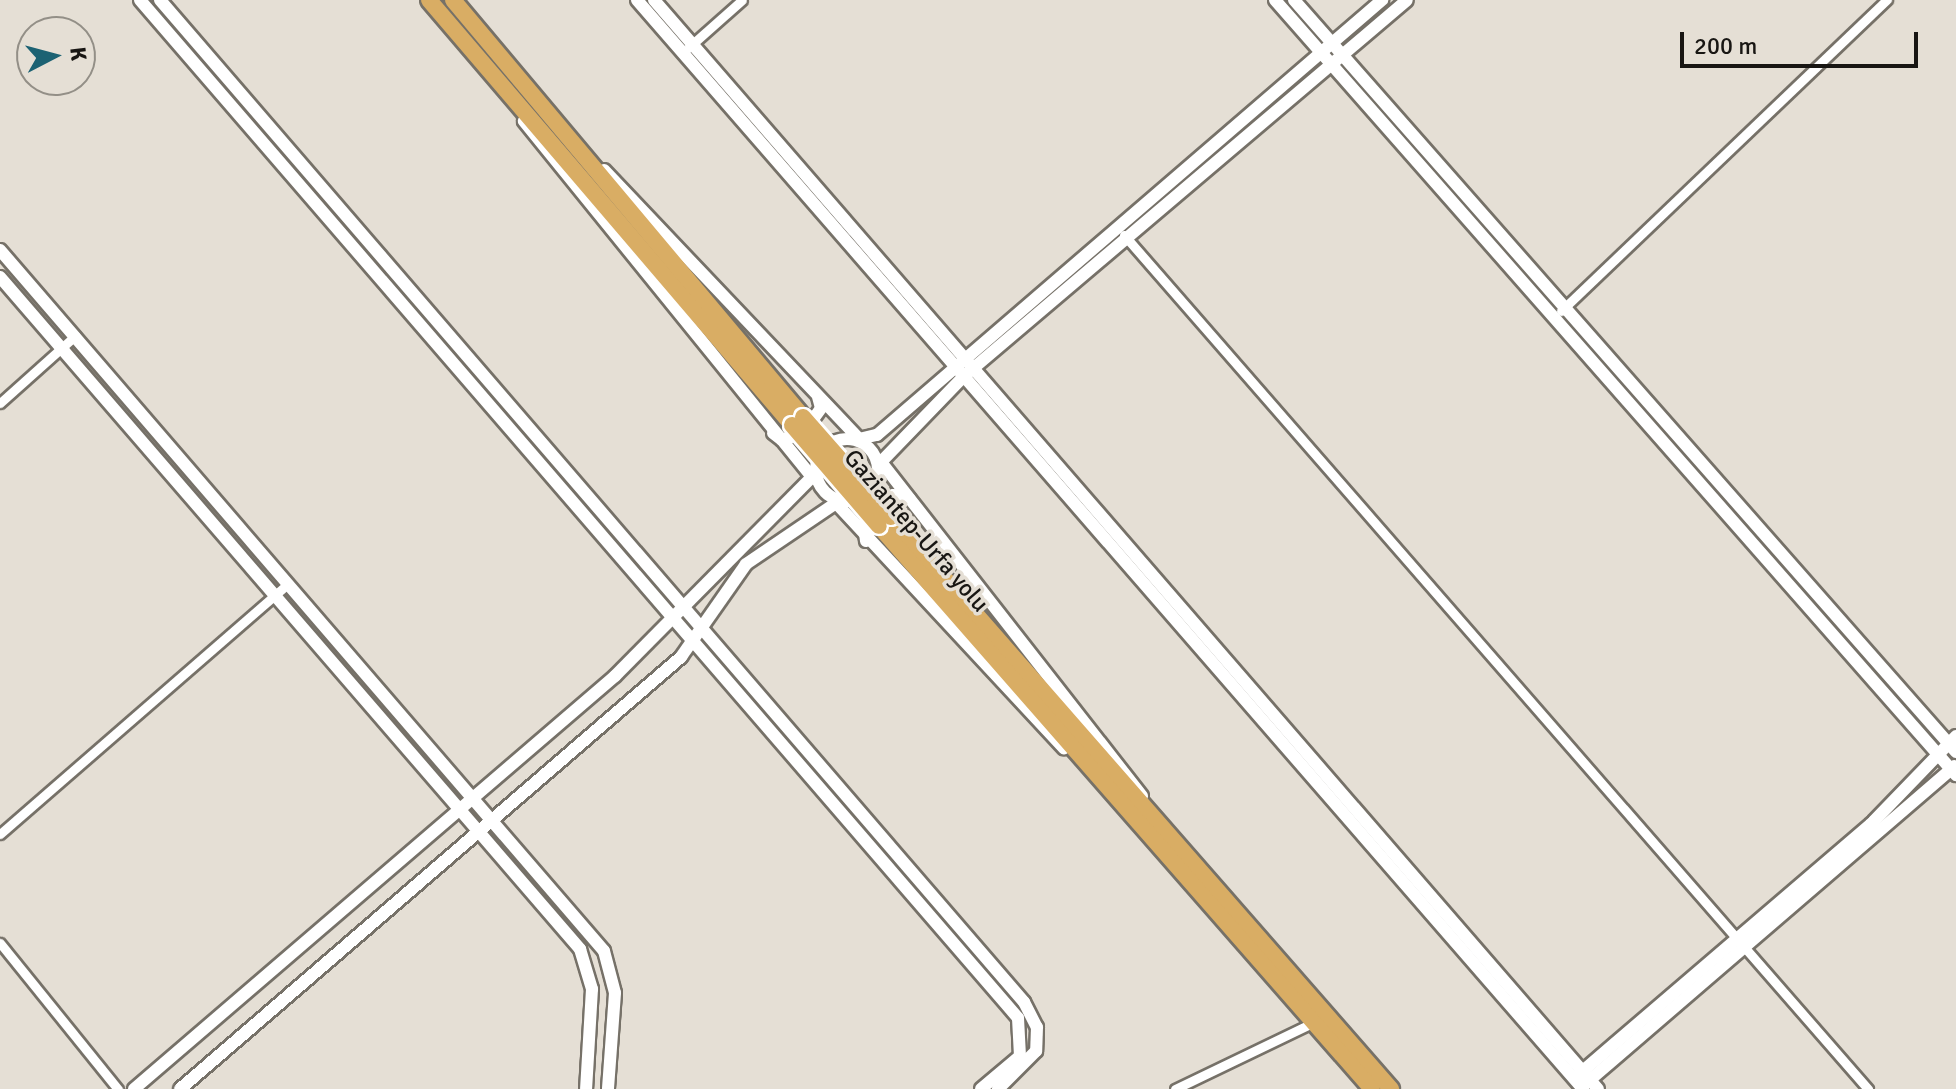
<!DOCTYPE html>
<html>
<head>
<meta charset="utf-8">
<style>
  body { margin:0 }
  #map { position:relative; width:1956px; height:1089px; overflow:hidden; background:#e5dfd5; font-family:Signika,sans-serif }
  div>[style] { position:absolute }
  [style*='--x'] { left:calc(var(--x)*1px); top:calc(var(--y)*1px); width:calc(var(--w)*1px); rotate:calc(var(--a)*1deg) }
  .roads { filter:drop-shadow(2px 0 #767168) drop-shadow(-2px 0 #767168) drop-shadow(0 2px #767168) drop-shadow(0 -2px #767168) }
  .street>* { height:9px; margin:-4.5px; padding:0 4.5px; transform-origin:4.5px; border-radius:4.5px; background:#fff }
  .secondary>* { height:12px; margin:-6px; padding:0 6px; transform-origin:6px; border-radius:6px; background:#fff }
  .secondary>.ring { margin:-6px; padding:0; box-sizing:content-box; background:none; border:12px solid #fff; border-radius:50% }
  .highway>* { height:16px; margin:-8px; padding:0 8px; transform-origin:8px; border-radius:8px; background:#d9ad64 }
  .bridges { filter:drop-shadow(2px 0 #fff) drop-shadow(-2px 0 #fff) drop-shadow(0 2px #fff) drop-shadow(0 -2px #fff) }
  .highway-bridge>* { height:16px; margin:-8px; padding:0 8px; transform-origin:8px; border-radius:8px; background:#d9ad64 }
  span { translate:-50% -50%; white-space:nowrap; text-align:center; line-height:1.15; -webkit-text-stroke:7px #e5dfd5; paint-order:stroke }
  .street-label { font-size:24px; color:#181613 }
  .north { position:absolute; left:16px; top:16px; width:80px; height:80px; box-sizing:border-box; background:#e5dfd5; border:2px solid #938f87; border-radius:50%; rotate:84deg; font-size:22px; font-weight:700; line-height:32px; text-align:center; color:#181613 }
  .north::after { content:''; display:block; margin:auto; width:28px; height:36px; background:#1c6273; clip-path:polygon(50% 0,100% 100%,50% 72%,0 100%) }
  .scale { position:absolute; left:1680px; top:32px; width:238px; height:36px; box-sizing:border-box; border:4px solid #181613; border-top:0; padding-left:10px; font-size:24px; line-height:28px; white-space:nowrap; color:#181613; -webkit-text-stroke:6px #e5dfd5; paint-order:stroke }
</style>
</head>
<body>
<div id="map">
  <div class="roads">
    <div class="street">
      <i style="--x:688;--y:48;--w:72;--a:-41.6"></i>
      <i style="--x:1124;--y:235;--w:1133;--a:48.94"></i>
      <i style="--x:1561;--y:311;--w:451;--a:-43.7"></i>
      <i style="--x:0;--y:403;--w:101;--a:-41.8"></i>
      <i style="--x:0;--y:834;--w:381;--a:-41"></i>
      <i style="--x:0;--y:943;--w:188;--a:51.1"></i>
      <i style="--x:1175;--y:1089;--w:154;--a:-25.7"></i>
    </div>
    <div class="secondary">
      <i style="--x:140;--y:0;--w:1344;--a:49.22"></i>
      <i style="--x:1018;--y:1018;--w:38;--a:87"></i>
      <i style="--x:1020;--y:1056;--w:51;--a:139.8"></i>
      <i style="--x:160;--y:0;--w:1323;--a:49.23"></i>
      <i style="--x:1024;--y:1002;--w:28;--a:63"></i>
      <i style="--x:1037;--y:1027;--w:24;--a:92"></i>
      <i style="--x:1036;--y:1051;--w:54;--a:135"></i>
      <i style="--x:637;--y:0;--w:1443;--a:49.02"></i>
      <i style="--x:654;--y:0;--w:1441;--a:49.08"></i>
      <i style="--x:1275;--y:0;--w:1032;--a:48.69"></i>
      <i style="--x:1294;--y:0;--w:1002;--a:48.64"></i>
      <i style="--x:604;--y:170;--w:371;--a:46.5"></i>
      <i style="--x:859;--y:439;--w:18;--a:-13"></i>
      <i style="--x:877;--y:435;--w:667;--a:-40.74"></i>
      <i style="--x:0;--y:250;--w:925;--a:49.25"></i>
      <i style="--x:604;--y:951;--w:43;--a:75.3"></i>
      <i style="--x:615;--y:993;--w:96;--a:94.2"></i>
      <i style="--x:0;--y:277;--w:888;--a:49.2"></i>
      <i style="--x:580;--y:949;--w:42;--a:73.3"></i>
      <i style="--x:592;--y:989;--w:100;--a:93.4"></i>
      <i style="--x:773;--y:433;--w:11;--a:38"></i>
      <i style="--x:782;--y:440;--w:22;--a:-18"></i>
      <i style="--x:803;--y:433;--w:31;--a:-54"></i>
      <i style="--x:821;--y:408;--w:11;--a:-105"></i>
      <i class="ring" style="left:816px;top:439px;width:50px;height:50px"></i>
      <i style="--x:866;--y:541;--w:16;--a:-97"></i>
      <i style="--x:864;--y:525;--w:23;--a:-59"></i>
      <i style="--x:876;--y:505;--w:20;--a:-30"></i>
      <i style="--x:893;--y:495;--w:17;--a:13"></i>
      <i style="--x:1142;--y:796;--w:424;--a:-128"></i>
      <i style="--x:881;--y:462;--w:118;--a:-46"></i>
      <i style="--x:963;--y:377;--w:582;--a:-40.33"></i>
      <i style="--x:1578;--y:1075;--w:390;--a:-40.6"></i>
      <i style="--x:1874;--y:821;--w:118;--a:-46"></i>
      <i style="--x:1584;--y:1085;--w:489;--a:-40.7"></i>
      <i style="--x:134;--y:1089;--w:634;--a:-40.65"></i>
      <i style="--x:615;--y:676;--w:280;--a:-45.3"></i>
      <i style="--x:812;--y:477;--w:458;--a:-129"></i>
      <i style="--x:180;--y:1089;--w:662;--a:-40.77"></i>
      <i style="--x:681;--y:657;--w:113;--a:-55"></i>
      <i style="--x:746;--y:564;--w:109;--a:-34.1"></i>
      <i style="--x:836;--y:503;--w:335;--a:47.1"></i>
    </div>
    <div class="highway">
      <i style="--x:429;--y:0;--w:559;--a:49.5"></i>
      <i style="--x:453;--y:0;--w:544;--a:49.99"></i>
      <i style="--x:891;--y:517;--w:760;--a:48.84"></i>
      <i style="--x:879;--y:526;--w:748;--a:48.79"></i>
    </div>
  </div>
  <div class="bridges">
    <div class="highway-bridge">
      <i style="--x:803;--y:417;--w:133;--a:48.7"></i>
      <i style="--x:792;--y:425;--w:133;--a:49.3"></i>
    </div>
  </div>
  <div class="street-label">
    <span style="left:916px;top:531px;rotate:49deg">Gaziantep-Urfa yolu</span>
  </div>
  <div class="north">K</div>
  <div class="scale">200 m</div>
</div>
</body>
</html>
